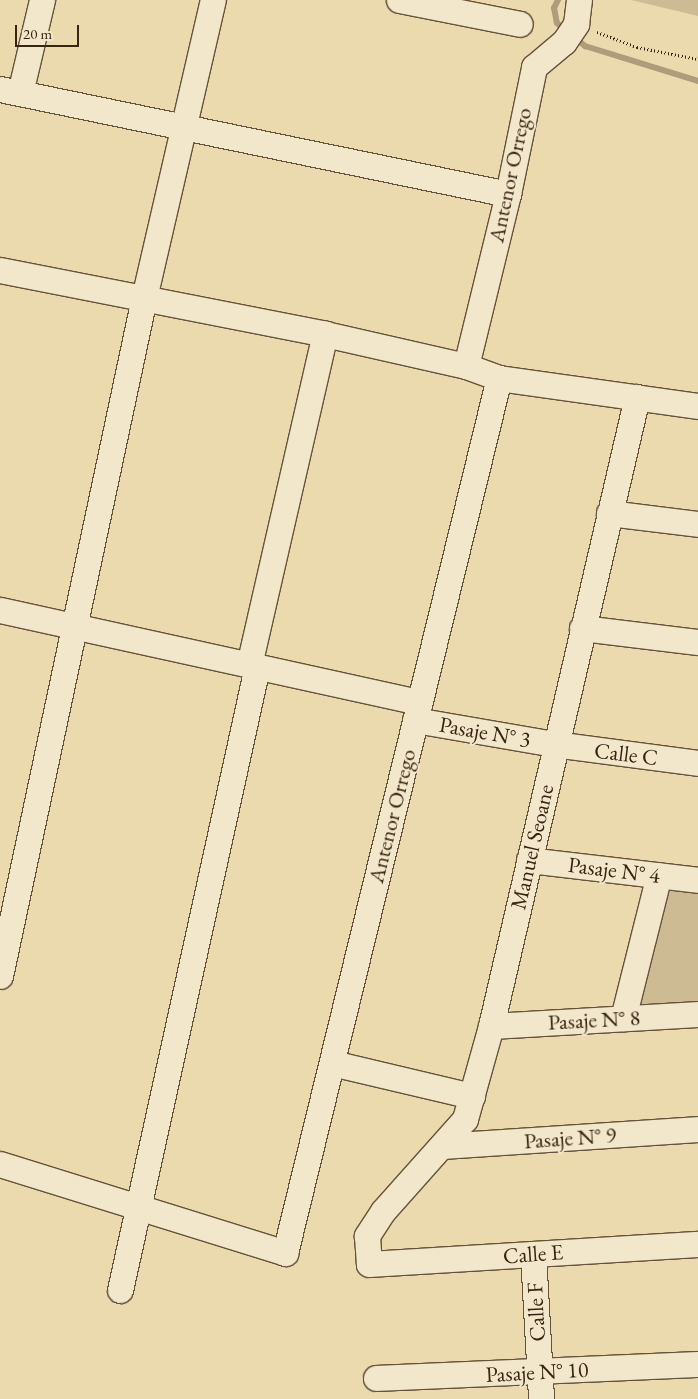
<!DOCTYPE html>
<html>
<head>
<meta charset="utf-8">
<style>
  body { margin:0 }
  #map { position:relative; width:698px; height:1399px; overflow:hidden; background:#ecdaaf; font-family:"EB Garamond",serif }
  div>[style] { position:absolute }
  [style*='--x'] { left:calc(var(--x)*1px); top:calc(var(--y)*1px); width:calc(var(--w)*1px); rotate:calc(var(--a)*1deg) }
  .green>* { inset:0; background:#cdbb94 }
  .stream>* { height:6px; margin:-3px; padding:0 3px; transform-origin:3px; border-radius:3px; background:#af9c7a }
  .path>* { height:3px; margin-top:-1.5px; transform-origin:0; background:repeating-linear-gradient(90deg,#382413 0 1px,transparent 0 3.5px) }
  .roads { filter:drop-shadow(1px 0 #65523a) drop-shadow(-1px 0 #65523a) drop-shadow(0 1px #65523a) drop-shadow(0 -1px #65523a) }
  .street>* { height:25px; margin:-12.5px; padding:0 12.5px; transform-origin:12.5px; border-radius:12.5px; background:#f3e7cb }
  span { translate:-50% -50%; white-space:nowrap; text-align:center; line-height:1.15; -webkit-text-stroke:4px #f3e7cb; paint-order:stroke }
  .street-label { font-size:22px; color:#382413 }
  .scale { position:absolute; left:15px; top:25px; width:64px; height:22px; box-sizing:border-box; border:2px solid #382413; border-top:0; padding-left:6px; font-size:15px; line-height:18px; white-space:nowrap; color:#382413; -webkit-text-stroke:4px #f3e7cb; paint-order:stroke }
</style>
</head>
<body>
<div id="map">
  <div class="green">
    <i style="clip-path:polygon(631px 0,698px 0,698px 16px)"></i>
    <i style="clip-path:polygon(659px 884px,698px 889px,698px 1003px,634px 1007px)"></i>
  </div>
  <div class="stream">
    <i style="--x:558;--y:0;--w:9;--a:117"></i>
    <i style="--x:554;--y:8;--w:15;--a:79"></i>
    <i style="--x:557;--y:23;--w:11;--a:41"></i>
    <i style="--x:573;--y:36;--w:16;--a:40"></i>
    <i style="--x:585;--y:46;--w:118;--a:17.2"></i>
  </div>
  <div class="path">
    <i style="--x:597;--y:32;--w:43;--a:20.6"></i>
    <i style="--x:637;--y:47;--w:62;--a:11.1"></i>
  </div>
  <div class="roads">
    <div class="street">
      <i style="--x:399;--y:0;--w:123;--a:11.2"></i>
      <i style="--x:0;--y:89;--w:519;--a:11.68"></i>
      <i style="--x:20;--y:93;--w:96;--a:-76.7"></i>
      <i style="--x:0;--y:270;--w:331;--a:11.1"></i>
      <i style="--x:325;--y:334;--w:145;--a:12.8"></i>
      <i style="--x:466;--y:366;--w:35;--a:20"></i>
      <i style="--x:499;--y:378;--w:201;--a:8"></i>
      <i style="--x:466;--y:366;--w:177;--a:-76.3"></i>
      <i style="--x:508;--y:194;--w:130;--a:-78.4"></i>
      <i style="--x:534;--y:67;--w:39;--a:-40"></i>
      <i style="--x:564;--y:42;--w:22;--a:-56"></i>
      <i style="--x:576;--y:24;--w:24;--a:-83"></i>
      <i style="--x:637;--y:397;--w:646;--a:103.07"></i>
      <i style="--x:491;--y:1026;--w:97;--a:105.6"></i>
      <i style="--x:465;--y:1119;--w:123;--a:131.7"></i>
      <i style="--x:383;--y:1211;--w:30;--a:123"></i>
      <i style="--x:367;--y:1236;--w:28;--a:86"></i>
      <i style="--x:369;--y:1264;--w:330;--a:-3.5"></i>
      <i style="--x:609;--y:513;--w:90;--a:7"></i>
      <i style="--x:0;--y:610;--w:420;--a:12.4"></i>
      <i style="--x:582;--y:628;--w:117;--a:6.9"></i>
      <i style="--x:249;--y:665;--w:340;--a:-77.1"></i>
      <i style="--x:415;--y:720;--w:141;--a:9.8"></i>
      <i style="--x:554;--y:744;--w:145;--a:7.5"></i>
      <i style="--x:529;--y:860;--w:170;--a:6.7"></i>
      <i style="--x:0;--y:976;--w:693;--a:-78.01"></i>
      <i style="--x:144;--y:298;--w:306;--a:-77"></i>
      <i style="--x:623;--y:1018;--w:147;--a:-75.9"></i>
      <i style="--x:491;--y:1026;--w:207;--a:-3.3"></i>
      <i style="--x:332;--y:1063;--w:144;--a:13.3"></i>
      <i style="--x:443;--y:1146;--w:256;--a:-3.8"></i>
      <i style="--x:0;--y:1164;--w:299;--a:17.3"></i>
      <i style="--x:285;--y:1253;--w:901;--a:-76.26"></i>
      <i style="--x:533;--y:1254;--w:145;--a:86.8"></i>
      <i style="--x:120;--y:1290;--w:638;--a:-77.6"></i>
      <i style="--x:376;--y:1378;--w:322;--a:-2.5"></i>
    </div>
  </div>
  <div class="street-label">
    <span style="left:510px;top:175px;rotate:-78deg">Antenor Orrego</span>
    <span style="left:485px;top:732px;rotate:10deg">Pasaje N° 3</span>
    <span style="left:626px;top:754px;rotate:7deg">Calle C</span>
    <span style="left:392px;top:816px;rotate:-76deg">Antenor Orrego</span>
    <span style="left:532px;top:847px;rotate:-77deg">Manuel Seoane</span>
    <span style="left:614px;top:870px;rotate:7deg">Pasaje N° 4</span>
    <span style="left:594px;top:1020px;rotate:-3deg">Pasaje N° 8</span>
    <span style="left:570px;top:1138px;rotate:-4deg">Pasaje N° 9</span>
    <span style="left:533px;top:1254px;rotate:-4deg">Calle E</span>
    <span style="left:536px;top:1312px;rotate:-93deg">Calle F</span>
    <span style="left:537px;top:1372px;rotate:-3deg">Pasaje N° 10</span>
  </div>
  <div class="scale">20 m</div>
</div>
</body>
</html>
